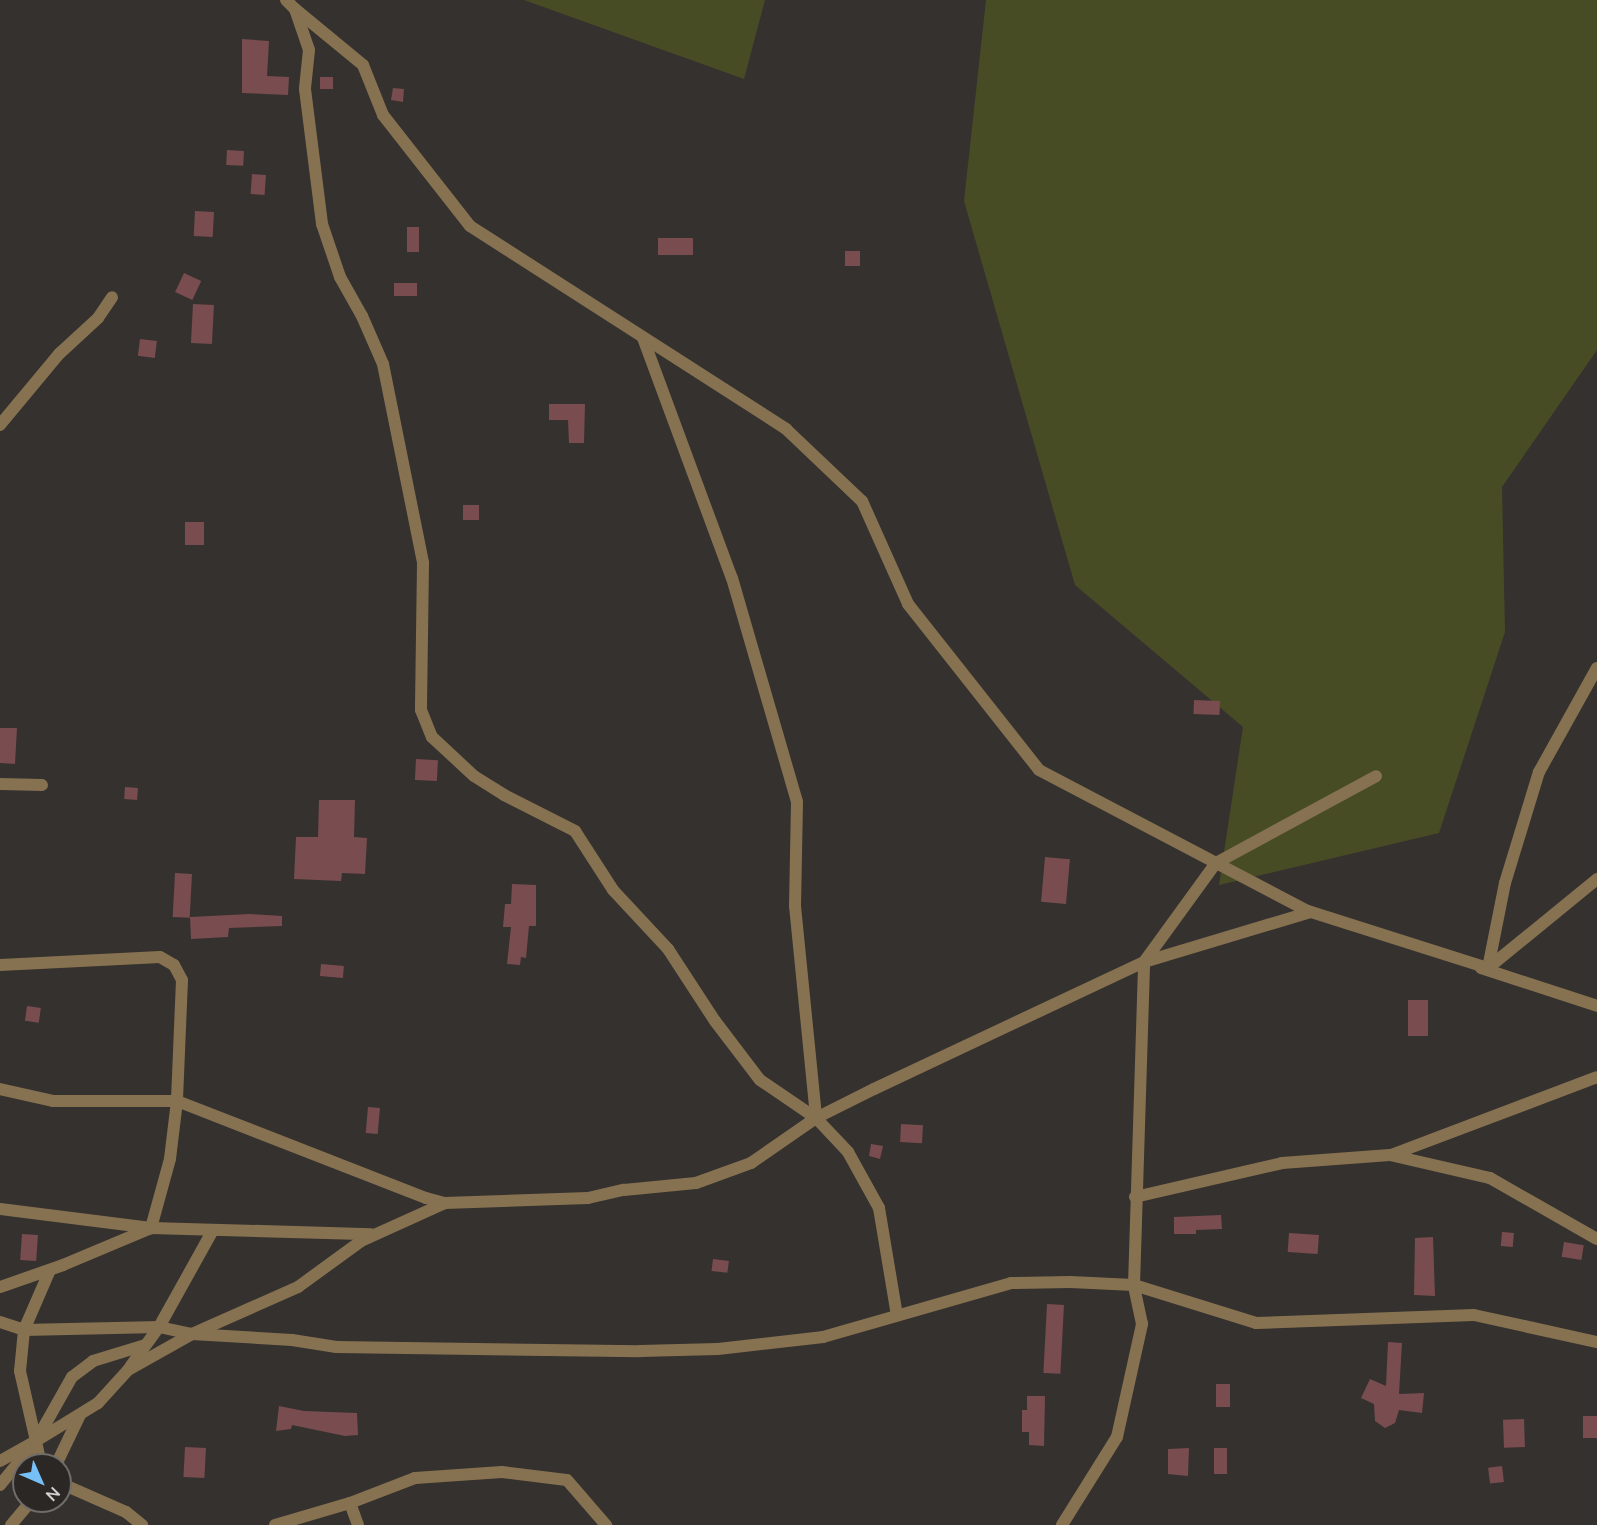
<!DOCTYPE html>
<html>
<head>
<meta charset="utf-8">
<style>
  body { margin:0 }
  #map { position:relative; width:1597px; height:1525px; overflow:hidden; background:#35312f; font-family:Mulish,sans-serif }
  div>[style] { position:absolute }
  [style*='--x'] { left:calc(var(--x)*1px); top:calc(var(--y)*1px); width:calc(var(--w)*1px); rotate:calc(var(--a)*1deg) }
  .green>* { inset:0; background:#484c25 }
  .building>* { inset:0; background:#794c4f; transform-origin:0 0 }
  .street>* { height:12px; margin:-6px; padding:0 6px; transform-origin:6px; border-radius:6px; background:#867250 }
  span { translate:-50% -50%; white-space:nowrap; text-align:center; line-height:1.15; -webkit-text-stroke:6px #2b2725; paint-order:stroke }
  .north { position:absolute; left:12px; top:1453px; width:60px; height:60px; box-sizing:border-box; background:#2b2725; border:2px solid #6f6c6a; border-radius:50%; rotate:135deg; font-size:16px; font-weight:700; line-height:24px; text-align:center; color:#d5d3d2 }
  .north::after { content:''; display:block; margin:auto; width:21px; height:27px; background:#77bff7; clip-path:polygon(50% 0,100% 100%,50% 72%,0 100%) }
</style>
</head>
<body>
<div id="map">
  <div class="green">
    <i style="clip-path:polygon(524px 0,765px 0,744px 79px)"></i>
    <i style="clip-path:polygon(986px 0,1597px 0,1597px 350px,1502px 487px,1505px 632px,1439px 833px,1219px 885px,1243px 727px,1075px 585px,964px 201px)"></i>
  </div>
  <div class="building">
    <i style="clip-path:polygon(242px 39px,269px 41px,267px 76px,289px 77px,288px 95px,242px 93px)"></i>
    <i style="left:320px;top:77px;width:13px;height:12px"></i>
    <i style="clip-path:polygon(393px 88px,404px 89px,403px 102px,391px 100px)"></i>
    <i style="left:227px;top:150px;width:17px;height:15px;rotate:3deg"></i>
    <i style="left:252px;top:174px;width:14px;height:20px;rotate:4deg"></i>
    <i style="left:195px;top:211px;width:19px;height:25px;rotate:3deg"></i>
    <i style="left:407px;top:227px;width:12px;height:25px"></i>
    <i style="left:693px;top:238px;width:17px;height:35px;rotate:90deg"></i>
    <i style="left:860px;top:251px;width:15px;height:15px;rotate:90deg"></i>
    <i style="left:184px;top:273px;width:19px;height:21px;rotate:25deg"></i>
    <i style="left:394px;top:283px;width:23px;height:13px"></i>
    <i style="left:193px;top:304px;width:21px;height:39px;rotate:3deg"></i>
    <i style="left:140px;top:339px;width:17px;height:17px;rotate:7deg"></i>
    <i style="clip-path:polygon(549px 404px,585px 404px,584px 443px,569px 443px,568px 420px,549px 420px)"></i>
    <i style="left:463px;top:505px;width:16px;height:15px"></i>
    <i style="left:185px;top:522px;width:19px;height:23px"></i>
    <i style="left:1194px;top:700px;width:26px;height:14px;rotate:2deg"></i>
    <i style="clip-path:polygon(0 728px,17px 728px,15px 764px,0 763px)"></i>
    <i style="left:416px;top:759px;width:22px;height:21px;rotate:3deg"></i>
    <i style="left:125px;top:787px;width:13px;height:12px;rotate:4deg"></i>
    <i style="clip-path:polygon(319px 800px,355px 800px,354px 837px,367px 838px,365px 874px,342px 873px,341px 881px,294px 879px,296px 837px,318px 837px)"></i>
    <i style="left:1045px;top:857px;width:25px;height:45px;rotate:5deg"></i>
    <i style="left:175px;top:873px;width:17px;height:44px;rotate:3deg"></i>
    <i style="clip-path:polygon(512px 884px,536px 885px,536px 926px,529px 926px,526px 958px,521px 957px,520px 965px,507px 964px,511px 927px,503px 927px,505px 904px,511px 904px)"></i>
    <i style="clip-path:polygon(250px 914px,282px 916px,282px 926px,229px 928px,228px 937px,191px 939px,190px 917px)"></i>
    <i style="left:321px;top:964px;width:23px;height:12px;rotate:5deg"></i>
    <i style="left:1408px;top:1000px;width:20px;height:36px"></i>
    <i style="left:27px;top:1006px;width:14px;height:15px;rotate:8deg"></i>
    <i style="left:368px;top:1107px;width:12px;height:26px;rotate:5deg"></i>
    <i style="left:901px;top:1124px;width:22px;height:18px;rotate:3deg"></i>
    <i style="clip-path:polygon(871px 1144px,883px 1146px,880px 1159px,869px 1156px)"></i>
    <i style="clip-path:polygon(1221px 1215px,1222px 1229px,1196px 1230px,1196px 1234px,1174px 1234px,1174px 1217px)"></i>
    <i style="left:1502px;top:1232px;width:12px;height:14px;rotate:5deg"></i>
    <i style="left:1289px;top:1233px;width:30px;height:19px;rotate:4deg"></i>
    <i style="left:22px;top:1234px;width:16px;height:26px;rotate:4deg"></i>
    <i style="clip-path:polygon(1433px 1237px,1435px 1296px,1414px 1295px,1415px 1238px)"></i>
    <i style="left:1564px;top:1242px;width:20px;height:15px;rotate:9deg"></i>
    <i style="left:713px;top:1259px;width:16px;height:12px;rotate:7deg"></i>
    <i style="left:1047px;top:1304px;width:17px;height:69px;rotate:3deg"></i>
    <i style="clip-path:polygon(1388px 1342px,1402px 1343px,1399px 1394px,1424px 1393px,1422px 1413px,1399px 1410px,1395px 1423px,1385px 1428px,1375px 1421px,1374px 1404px,1361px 1398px,1370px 1379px,1386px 1386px)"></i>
    <i style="left:1216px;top:1384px;width:14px;height:23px"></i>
    <i style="clip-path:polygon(1027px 1396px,1045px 1396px,1044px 1446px,1029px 1445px,1029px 1432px,1022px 1432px,1022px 1410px,1027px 1410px)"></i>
    <i style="clip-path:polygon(279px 1406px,304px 1411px,357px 1413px,358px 1435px,345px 1436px,292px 1425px,291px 1429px,276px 1431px)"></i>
    <i style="left:1597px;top:1416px;width:22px;height:14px;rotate:90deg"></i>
    <i style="left:1524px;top:1419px;width:28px;height:21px;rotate:88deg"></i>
    <i style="left:185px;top:1447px;width:21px;height:30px;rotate:3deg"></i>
    <i style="clip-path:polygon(1189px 1448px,1188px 1476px,1168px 1474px,1168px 1449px)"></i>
    <i style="left:1214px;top:1448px;width:13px;height:26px"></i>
    <i style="left:1502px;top:1466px;width:16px;height:14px;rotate:83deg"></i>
  </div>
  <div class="street">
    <i style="--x:286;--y:0;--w:13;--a:45"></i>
    <i style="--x:295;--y:9;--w:43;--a:71.1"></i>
    <i style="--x:309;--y:50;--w:39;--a:96"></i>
    <i style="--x:305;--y:89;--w:136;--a:82.8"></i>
    <i style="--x:322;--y:224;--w:56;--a:71.2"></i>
    <i style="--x:340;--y:277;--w:45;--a:60.6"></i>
    <i style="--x:362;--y:316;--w:52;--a:66.4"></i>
    <i style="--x:383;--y:364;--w:203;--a:78.6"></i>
    <i style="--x:423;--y:563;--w:147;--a:90.8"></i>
    <i style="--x:421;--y:710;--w:29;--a:68"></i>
    <i style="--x:432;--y:737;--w:57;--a:42.9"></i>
    <i style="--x:474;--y:776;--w:36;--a:32"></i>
    <i style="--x:504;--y:795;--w:80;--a:26.9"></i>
    <i style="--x:575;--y:831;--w:70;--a:57.2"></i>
    <i style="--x:613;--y:890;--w:81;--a:47"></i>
    <i style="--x:668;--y:949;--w:86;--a:56.9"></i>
    <i style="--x:715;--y:1021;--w:74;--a:52.7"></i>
    <i style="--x:760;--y:1080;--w:68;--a:34.2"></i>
    <i style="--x:816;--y:1118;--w:47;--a:46.7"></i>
    <i style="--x:848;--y:1152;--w:64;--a:61"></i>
    <i style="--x:879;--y:1208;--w:109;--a:80.5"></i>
    <i style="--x:295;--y:9;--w:88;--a:39.5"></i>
    <i style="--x:363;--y:65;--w:54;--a:68.2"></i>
    <i style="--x:383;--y:115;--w:141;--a:51.9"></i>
    <i style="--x:470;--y:226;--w:376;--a:32.7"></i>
    <i style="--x:786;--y:429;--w:105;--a:43.5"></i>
    <i style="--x:862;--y:501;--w:113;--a:65.9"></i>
    <i style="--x:908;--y:604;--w:211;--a:51.7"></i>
    <i style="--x:1039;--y:770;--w:304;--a:27.7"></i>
    <i style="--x:1308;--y:911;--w:189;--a:17.6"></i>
    <i style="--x:1488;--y:968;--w:87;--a:-78.7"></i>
    <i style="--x:1505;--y:883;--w:116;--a:-73"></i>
    <i style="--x:1539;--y:772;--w:119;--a:-60.9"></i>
    <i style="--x:643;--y:338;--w:256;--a:69.7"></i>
    <i style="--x:732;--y:578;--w:233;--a:73.8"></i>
    <i style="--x:797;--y:802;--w:104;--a:91.1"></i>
    <i style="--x:795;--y:906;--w:213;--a:84.3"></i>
    <i style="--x:0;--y:425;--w:92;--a:-50.3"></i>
    <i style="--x:59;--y:354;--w:53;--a:-42.7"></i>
    <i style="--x:98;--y:318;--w:25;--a:-56"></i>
    <i style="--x:0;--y:784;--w:42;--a:1.4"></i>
    <i style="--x:0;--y:965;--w:160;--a:-2.9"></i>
    <i style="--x:160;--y:957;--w:16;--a:30"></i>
    <i style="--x:174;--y:965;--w:17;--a:62"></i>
    <i style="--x:182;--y:980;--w:121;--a:92.4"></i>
    <i style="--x:177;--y:1101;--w:58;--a:96.9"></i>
    <i style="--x:170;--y:1159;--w:72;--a:105.4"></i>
    <i style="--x:151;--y:1228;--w:152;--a:-172.8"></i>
    <i style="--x:1481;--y:968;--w:122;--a:18.1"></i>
    <i style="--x:1488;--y:968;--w:141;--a:-39.2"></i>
    <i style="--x:0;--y:1089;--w:54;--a:12.8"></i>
    <i style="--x:53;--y:1101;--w:124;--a:0"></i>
    <i style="--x:177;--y:1101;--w:267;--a:21.3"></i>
    <i style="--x:426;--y:1198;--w:20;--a:15"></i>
    <i style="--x:445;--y:1203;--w:143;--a:-2"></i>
    <i style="--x:588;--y:1198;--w:37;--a:-13"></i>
    <i style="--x:624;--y:1190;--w:72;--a:-5.6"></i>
    <i style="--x:696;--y:1183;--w:59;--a:-20"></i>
    <i style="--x:751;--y:1163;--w:79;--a:-34.7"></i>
    <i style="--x:816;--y:1118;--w:65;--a:-26.6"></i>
    <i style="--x:874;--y:1089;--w:298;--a:-25.2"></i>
    <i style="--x:1144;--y:962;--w:174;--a:-16.7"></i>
    <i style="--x:1391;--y:1155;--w:220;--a:-20.7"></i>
    <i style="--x:1135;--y:1197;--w:151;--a:-13"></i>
    <i style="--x:1282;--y:1163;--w:108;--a:-4.2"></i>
    <i style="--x:1390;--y:1155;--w:103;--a:13"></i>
    <i style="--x:1490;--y:1178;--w:123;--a:29.7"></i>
    <i style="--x:0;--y:1287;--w:67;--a:-19.2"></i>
    <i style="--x:63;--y:1265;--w:95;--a:-22.8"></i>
    <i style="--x:151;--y:1228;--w:220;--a:1.6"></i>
    <i style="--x:0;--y:1322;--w:25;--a:18"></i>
    <i style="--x:24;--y:1330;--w:135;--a:-1.3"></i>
    <i style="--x:159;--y:1327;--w:34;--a:12"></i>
    <i style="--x:192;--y:1334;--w:100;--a:3.4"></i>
    <i style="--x:292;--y:1340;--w:45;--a:9"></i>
    <i style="--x:336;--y:1347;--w:304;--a:0.8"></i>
    <i style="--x:640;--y:1351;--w:78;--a:-1.5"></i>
    <i style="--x:718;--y:1349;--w:106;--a:-6.5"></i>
    <i style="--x:823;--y:1337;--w:196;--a:-16"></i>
    <i style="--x:1011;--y:1283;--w:59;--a:-1"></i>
    <i style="--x:1070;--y:1282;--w:64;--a:2.7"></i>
    <i style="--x:1134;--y:1285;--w:128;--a:17.3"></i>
    <i style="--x:1256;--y:1323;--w:218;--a:-2.1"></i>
    <i style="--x:1474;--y:1315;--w:126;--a:12.4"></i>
    <i style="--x:130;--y:1367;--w:49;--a:-54.1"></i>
    <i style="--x:159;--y:1327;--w:111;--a:-60.9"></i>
    <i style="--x:37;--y:1439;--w:71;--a:-60.6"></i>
    <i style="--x:72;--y:1377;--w:26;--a:-37"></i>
    <i style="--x:93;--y:1361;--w:54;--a:-17.1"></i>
    <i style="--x:36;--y:1441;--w:72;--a:-102.9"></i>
    <i style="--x:20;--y:1371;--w:41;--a:-84.4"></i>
    <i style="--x:24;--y:1330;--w:65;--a:-66.6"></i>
    <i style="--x:0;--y:1461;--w:41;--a:-29.1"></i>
    <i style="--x:36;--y:1441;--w:57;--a:129.3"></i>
    <i style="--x:41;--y:1465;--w:25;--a:-102"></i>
    <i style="--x:36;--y:1441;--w:73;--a:-31.5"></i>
    <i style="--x:98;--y:1403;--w:45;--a:-47.7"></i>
    <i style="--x:128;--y:1370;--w:73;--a:-29.4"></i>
    <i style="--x:192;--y:1334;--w:116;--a:-23.9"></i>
    <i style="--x:298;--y:1287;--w:78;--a:-36.1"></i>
    <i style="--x:361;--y:1241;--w:92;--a:-24.3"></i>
    <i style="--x:56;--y:1465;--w:55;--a:-64.4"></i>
    <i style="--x:60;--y:1483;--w:72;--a:23.7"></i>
    <i style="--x:126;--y:1512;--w:21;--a:39"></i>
    <i style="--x:350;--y:1503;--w:23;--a:70"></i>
    <i style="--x:11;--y:1525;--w:31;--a:-50"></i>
    <i style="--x:275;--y:1525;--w:78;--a:-16.3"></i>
    <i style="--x:350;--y:1503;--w:70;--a:-21"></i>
    <i style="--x:415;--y:1478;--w:87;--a:-3.9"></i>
    <i style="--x:502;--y:1472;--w:65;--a:7"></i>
    <i style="--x:567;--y:1480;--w:60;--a:49.1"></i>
    <i style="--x:1062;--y:1525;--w:104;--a:-58"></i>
    <i style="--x:1117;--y:1437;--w:116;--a:-77.5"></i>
    <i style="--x:1142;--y:1324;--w:40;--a:-102"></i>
    <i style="--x:1134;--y:1285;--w:323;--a:-88.2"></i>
    <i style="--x:1144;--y:962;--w:122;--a:-54"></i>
    <i style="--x:1216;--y:863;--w:182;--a:-28.5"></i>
  </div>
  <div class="north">N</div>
</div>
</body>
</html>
